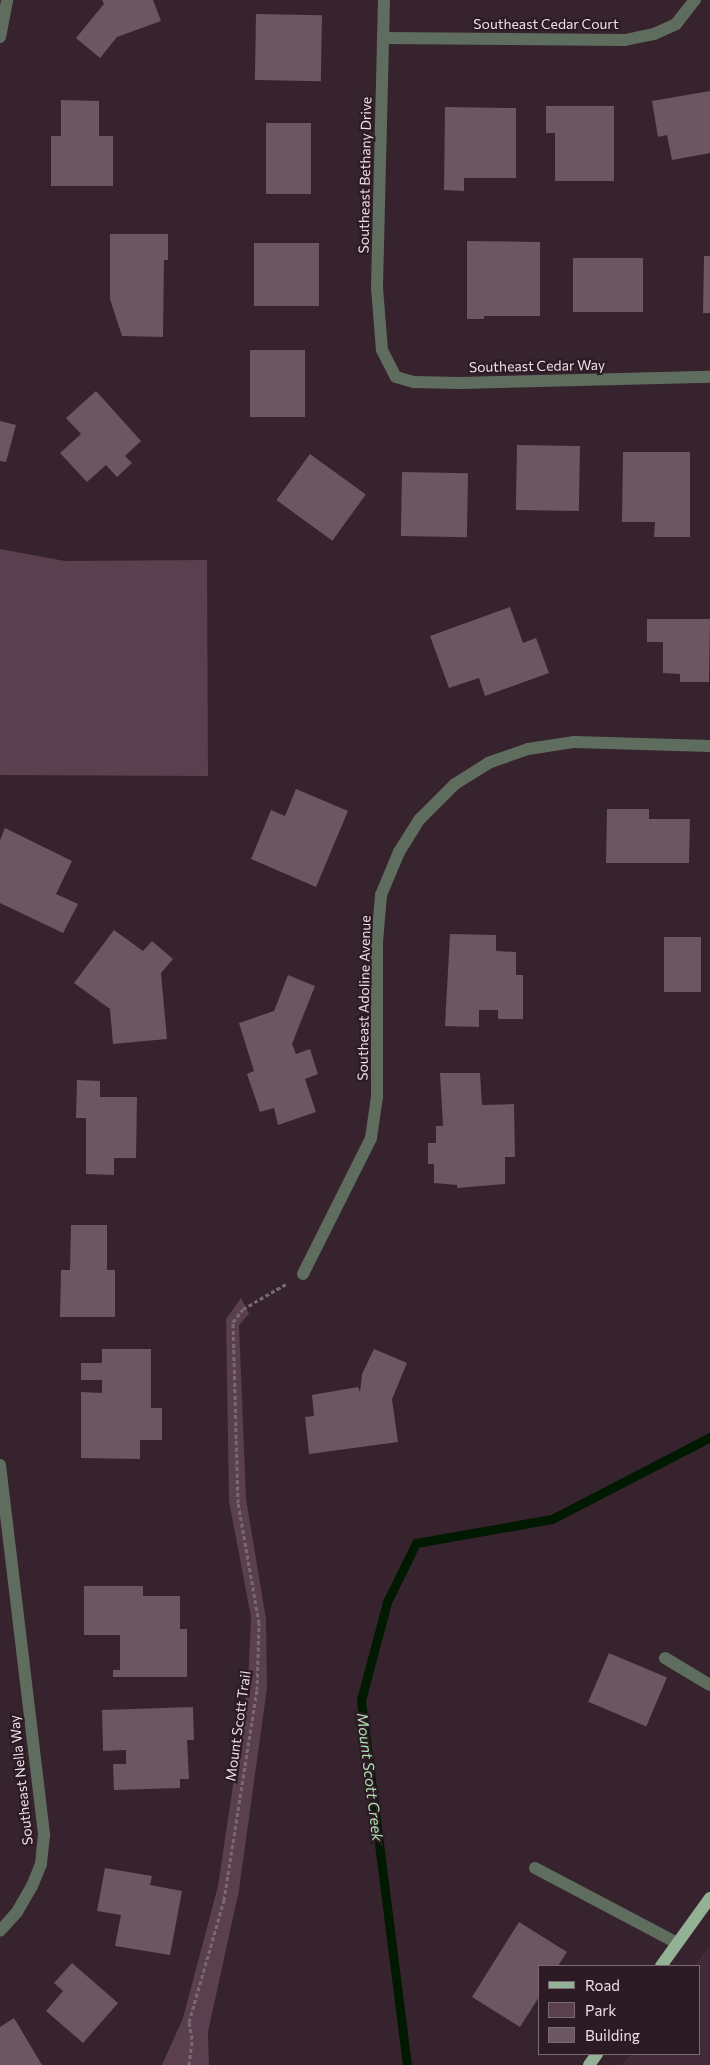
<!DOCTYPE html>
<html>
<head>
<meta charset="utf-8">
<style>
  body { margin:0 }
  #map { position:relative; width:710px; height:2065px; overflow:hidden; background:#36232d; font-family:Commissioner,sans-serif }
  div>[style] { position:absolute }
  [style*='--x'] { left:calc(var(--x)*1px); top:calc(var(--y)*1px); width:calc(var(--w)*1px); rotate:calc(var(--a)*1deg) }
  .built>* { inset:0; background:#422a38 }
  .green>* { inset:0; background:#5a3f4e }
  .stream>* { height:9px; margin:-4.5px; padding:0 4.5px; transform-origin:4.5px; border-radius:4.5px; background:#001901 }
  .building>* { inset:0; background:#6b5661; transform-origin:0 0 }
  .path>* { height:3px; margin-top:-1.5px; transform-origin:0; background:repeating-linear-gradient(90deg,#796871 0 4px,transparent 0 6.5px) }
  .minor>* { height:12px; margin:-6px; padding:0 6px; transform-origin:6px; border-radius:6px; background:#5f6d5f }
  .major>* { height:12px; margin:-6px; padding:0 6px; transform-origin:6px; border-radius:6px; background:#93b194 }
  span { translate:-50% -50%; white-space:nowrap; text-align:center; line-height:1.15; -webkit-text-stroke:4.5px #2c1a24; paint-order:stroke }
  .street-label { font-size:14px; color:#ecdfe6 }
  .water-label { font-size:15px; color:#aee5af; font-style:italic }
  .legend { position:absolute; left:538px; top:1965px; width:162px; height:90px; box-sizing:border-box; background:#2c1a24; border:1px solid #796972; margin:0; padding:6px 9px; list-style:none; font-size:15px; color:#ecdfe6 }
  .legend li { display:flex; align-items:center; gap:10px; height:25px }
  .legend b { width:25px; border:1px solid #796972 }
</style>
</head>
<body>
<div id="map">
  <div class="built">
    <i style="clip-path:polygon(710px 1945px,710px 2065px,622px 2065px,631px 2054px,699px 2054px,699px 1966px,694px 1966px)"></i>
  </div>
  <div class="green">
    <i style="clip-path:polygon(0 549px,65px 561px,207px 560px,208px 776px,0 775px)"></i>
    <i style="clip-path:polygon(241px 1298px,249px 1314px,239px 1325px,246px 1499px,266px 1619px,267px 1688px,239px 1890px,208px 2032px,209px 2065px,162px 2065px,183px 2018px,218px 1886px,248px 1684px,251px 1617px,229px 1501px,226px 1319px)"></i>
  </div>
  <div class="stream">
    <i style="--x:407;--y:2065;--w:368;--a:-97.2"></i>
    <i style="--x:361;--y:1700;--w:101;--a:-75.1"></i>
    <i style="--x:387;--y:1602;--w:66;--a:-63.8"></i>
    <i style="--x:416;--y:1543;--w:138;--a:-10"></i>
    <i style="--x:552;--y:1519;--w:178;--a:-27.4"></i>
  </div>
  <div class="building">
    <i style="clip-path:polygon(102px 0,153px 0,161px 21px,117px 37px,100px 58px,76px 38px,104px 4px)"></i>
    <i style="left:256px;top:14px;width:66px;height:66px;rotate:1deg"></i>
    <i style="clip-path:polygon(710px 91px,710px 153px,672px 160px,667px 135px,658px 137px,652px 101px)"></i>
    <i style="clip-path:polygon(61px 100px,99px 101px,99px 136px,113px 136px,113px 186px,51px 186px,51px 136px,61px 136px)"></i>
    <i style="clip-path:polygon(546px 106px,614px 106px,614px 181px,555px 181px,555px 133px,546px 133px)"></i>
    <i style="clip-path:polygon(445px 107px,516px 108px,516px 178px,464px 178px,464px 191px,444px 190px)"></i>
    <i style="left:266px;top:123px;width:45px;height:71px"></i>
    <i style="clip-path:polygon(110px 234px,168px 234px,168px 260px,164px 260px,163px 337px,122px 336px,110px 299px)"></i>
    <i style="clip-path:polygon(467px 241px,540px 242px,540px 316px,484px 316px,484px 319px,467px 319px)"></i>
    <i style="left:254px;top:243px;width:65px;height:63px"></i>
    <i style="clip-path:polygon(704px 256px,710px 256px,710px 313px,703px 313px)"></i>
    <i style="left:573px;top:258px;width:70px;height:54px"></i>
    <i style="left:250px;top:350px;width:55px;height:67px"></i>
    <i style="clip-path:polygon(96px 391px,141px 441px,125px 456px,132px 463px,117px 477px,106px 465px,87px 482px,60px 453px,81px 434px,66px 418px)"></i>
    <i style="clip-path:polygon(0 421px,16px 425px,6px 462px,0 461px)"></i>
    <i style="left:517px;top:445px;width:63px;height:65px;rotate:1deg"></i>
    <i style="clip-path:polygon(623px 452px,690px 452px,690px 537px,654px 537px,655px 522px,622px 522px)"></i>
    <i style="left:310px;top:454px;width:69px;height:57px;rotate:36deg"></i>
    <i style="left:402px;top:472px;width:66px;height:64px;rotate:1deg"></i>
    <i style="clip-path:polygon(510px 607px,523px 643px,536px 638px,549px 673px,485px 696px,479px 678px,449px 688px,430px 636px)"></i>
    <i style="clip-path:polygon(647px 619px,710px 619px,709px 682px,680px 682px,680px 674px,663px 673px,663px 642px,647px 642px)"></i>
    <i style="clip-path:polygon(296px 789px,348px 811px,316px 887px,251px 859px,271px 810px,285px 816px)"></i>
    <i style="clip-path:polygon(607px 809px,649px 809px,649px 819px,690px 819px,689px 863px,606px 863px)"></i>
    <i style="clip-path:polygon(5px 828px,72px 861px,56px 894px,78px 904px,63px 933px,0 903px,0 840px)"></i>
    <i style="clip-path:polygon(114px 930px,143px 951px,152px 941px,173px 959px,161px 973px,167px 1039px,113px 1044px,110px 1009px,74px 983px)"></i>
    <i style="clip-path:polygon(450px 934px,496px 935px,496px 951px,516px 952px,516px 975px,523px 975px,523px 1019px,498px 1019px,498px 1010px,479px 1010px,479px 1027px,445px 1026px)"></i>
    <i style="left:664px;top:937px;width:37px;height:55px"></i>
    <i style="clip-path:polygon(288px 975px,315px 986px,292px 1044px,296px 1054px,310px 1049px,318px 1074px,305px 1079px,316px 1112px,278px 1125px,274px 1108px,260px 1112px,247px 1074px,254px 1071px,239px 1023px,274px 1011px)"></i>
    <i style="clip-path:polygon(440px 1073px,480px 1073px,482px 1105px,514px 1104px,515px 1157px,505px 1157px,505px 1184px,457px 1188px,457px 1185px,434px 1183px,434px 1164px,428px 1164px,428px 1143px,436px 1143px,436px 1126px,443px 1126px)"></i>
    <i style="clip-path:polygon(77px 1080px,100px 1081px,100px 1097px,137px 1097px,136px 1158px,114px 1158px,114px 1175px,86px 1174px,86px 1118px,76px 1118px)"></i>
    <i style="clip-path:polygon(71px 1225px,107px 1225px,107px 1270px,115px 1270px,115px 1317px,60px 1317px,61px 1270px,70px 1270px)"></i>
    <i style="clip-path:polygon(102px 1349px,151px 1349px,151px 1408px,162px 1408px,162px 1440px,140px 1440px,140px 1459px,81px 1458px,81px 1392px,102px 1393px,102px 1380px,81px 1380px,81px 1363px,102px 1363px)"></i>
    <i style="clip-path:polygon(374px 1349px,407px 1363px,392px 1399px,398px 1442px,309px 1454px,305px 1417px,314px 1416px,312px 1395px,358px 1387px,360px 1392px,362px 1374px)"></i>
    <i style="clip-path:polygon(84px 1586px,143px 1586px,143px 1596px,180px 1596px,180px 1629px,187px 1629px,187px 1677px,113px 1677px,113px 1670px,120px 1670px,120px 1635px,84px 1635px)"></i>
    <i style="left:609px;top:1653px;width:63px;height:53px;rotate:23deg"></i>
    <i style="clip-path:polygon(193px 1707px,194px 1740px,187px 1740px,189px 1779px,180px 1779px,180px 1788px,114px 1790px,113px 1764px,126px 1764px,126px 1750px,103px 1751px,102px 1710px)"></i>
    <i style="clip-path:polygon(105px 1868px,152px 1876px,150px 1885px,182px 1891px,170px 1955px,115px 1946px,121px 1915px,97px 1911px)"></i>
    <i style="clip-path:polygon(519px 1922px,567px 1952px,558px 1966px,539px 1966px,539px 1997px,520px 2027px,472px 1997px)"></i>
    <i style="clip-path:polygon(72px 1963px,118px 2003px,83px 2043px,46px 2011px,63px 1991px,54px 1983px)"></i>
    <i style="clip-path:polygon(14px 2018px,42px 2065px,0 2065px,0 2027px)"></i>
  </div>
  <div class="path">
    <i style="--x:189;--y:2065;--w:26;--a:-83"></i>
    <i style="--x:192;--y:2039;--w:17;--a:-100"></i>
    <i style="--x:189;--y:2022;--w:127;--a:-74"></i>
    <i style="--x:224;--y:1900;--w:213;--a:-81.1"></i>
    <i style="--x:257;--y:1690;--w:67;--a:-88.3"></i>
    <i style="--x:259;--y:1623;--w:122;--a:-99.9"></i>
    <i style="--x:238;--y:1503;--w:181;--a:-91.6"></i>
    <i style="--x:233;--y:1322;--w:16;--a:-52"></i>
    <i style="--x:243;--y:1309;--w:50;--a:-30.2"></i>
  </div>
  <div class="minor">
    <i style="--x:384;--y:0;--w:288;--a:91.4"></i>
    <i style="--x:377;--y:288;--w:62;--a:85.4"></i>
    <i style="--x:382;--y:350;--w:30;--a:63"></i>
    <i style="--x:396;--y:377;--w:19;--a:16"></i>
    <i style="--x:414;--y:382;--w:45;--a:1.3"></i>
    <i style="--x:459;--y:383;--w:251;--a:-1.4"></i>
    <i style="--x:0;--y:37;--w:38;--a:-79"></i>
    <i style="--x:383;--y:38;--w:242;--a:0.5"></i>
    <i style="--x:625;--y:40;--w:30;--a:-12"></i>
    <i style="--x:654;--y:34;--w:24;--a:-24"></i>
    <i style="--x:676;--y:24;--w:31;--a:-52"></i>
    <i style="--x:303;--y:1274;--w:152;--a:-63.4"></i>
    <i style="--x:371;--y:1138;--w:41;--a:-81.7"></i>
    <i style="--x:377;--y:1097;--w:155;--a:-90"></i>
    <i style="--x:377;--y:942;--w:47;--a:-85.1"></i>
    <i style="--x:381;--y:895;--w:47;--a:-67.3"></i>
    <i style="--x:399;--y:852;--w:39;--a:-58"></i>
    <i style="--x:420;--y:819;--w:49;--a:-45"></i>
    <i style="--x:455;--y:784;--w:39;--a:-32"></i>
    <i style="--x:488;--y:763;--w:42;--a:-19.3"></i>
    <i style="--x:528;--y:749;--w:47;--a:-8.7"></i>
    <i style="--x:574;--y:742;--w:136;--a:1.7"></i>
    <i style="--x:0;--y:1465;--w:373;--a:83.2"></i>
    <i style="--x:44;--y:1835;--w:29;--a:96"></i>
    <i style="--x:41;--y:1864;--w:24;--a:112"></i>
    <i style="--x:32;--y:1886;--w:30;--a:120"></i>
    <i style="--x:17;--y:1912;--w:25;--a:132"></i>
    <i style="--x:665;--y:1658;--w:52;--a:31"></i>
    <i style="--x:535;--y:1868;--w:161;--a:27.8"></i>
  </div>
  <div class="major">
    <i style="--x:661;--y:1966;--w:84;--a:-54.2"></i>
    <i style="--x:589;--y:2065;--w:14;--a:-54"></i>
  </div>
  <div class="street-label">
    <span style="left:546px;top:24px">Southeast Cedar Court</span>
    <span style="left:365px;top:175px;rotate:-89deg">Southeast Bethany Drive</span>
    <span style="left:537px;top:366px;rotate:-1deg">Southeast Cedar Way</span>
    <span style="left:364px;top:998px;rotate:-89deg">Southeast Adoline Avenue</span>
    <span style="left:238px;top:1726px;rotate:-82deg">Mount Scott Trail</span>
    <span style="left:21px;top:1780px;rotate:-96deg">Southeast Nella Way</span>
  </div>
  <div class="water-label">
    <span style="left:370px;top:1777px;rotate:83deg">Mount Scott Creek</span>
  </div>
  <ul class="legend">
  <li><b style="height:6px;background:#93b194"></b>Road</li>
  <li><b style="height:14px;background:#5a3f4e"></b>Park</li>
  <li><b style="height:14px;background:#6b5661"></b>Building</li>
  </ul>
</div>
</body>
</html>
